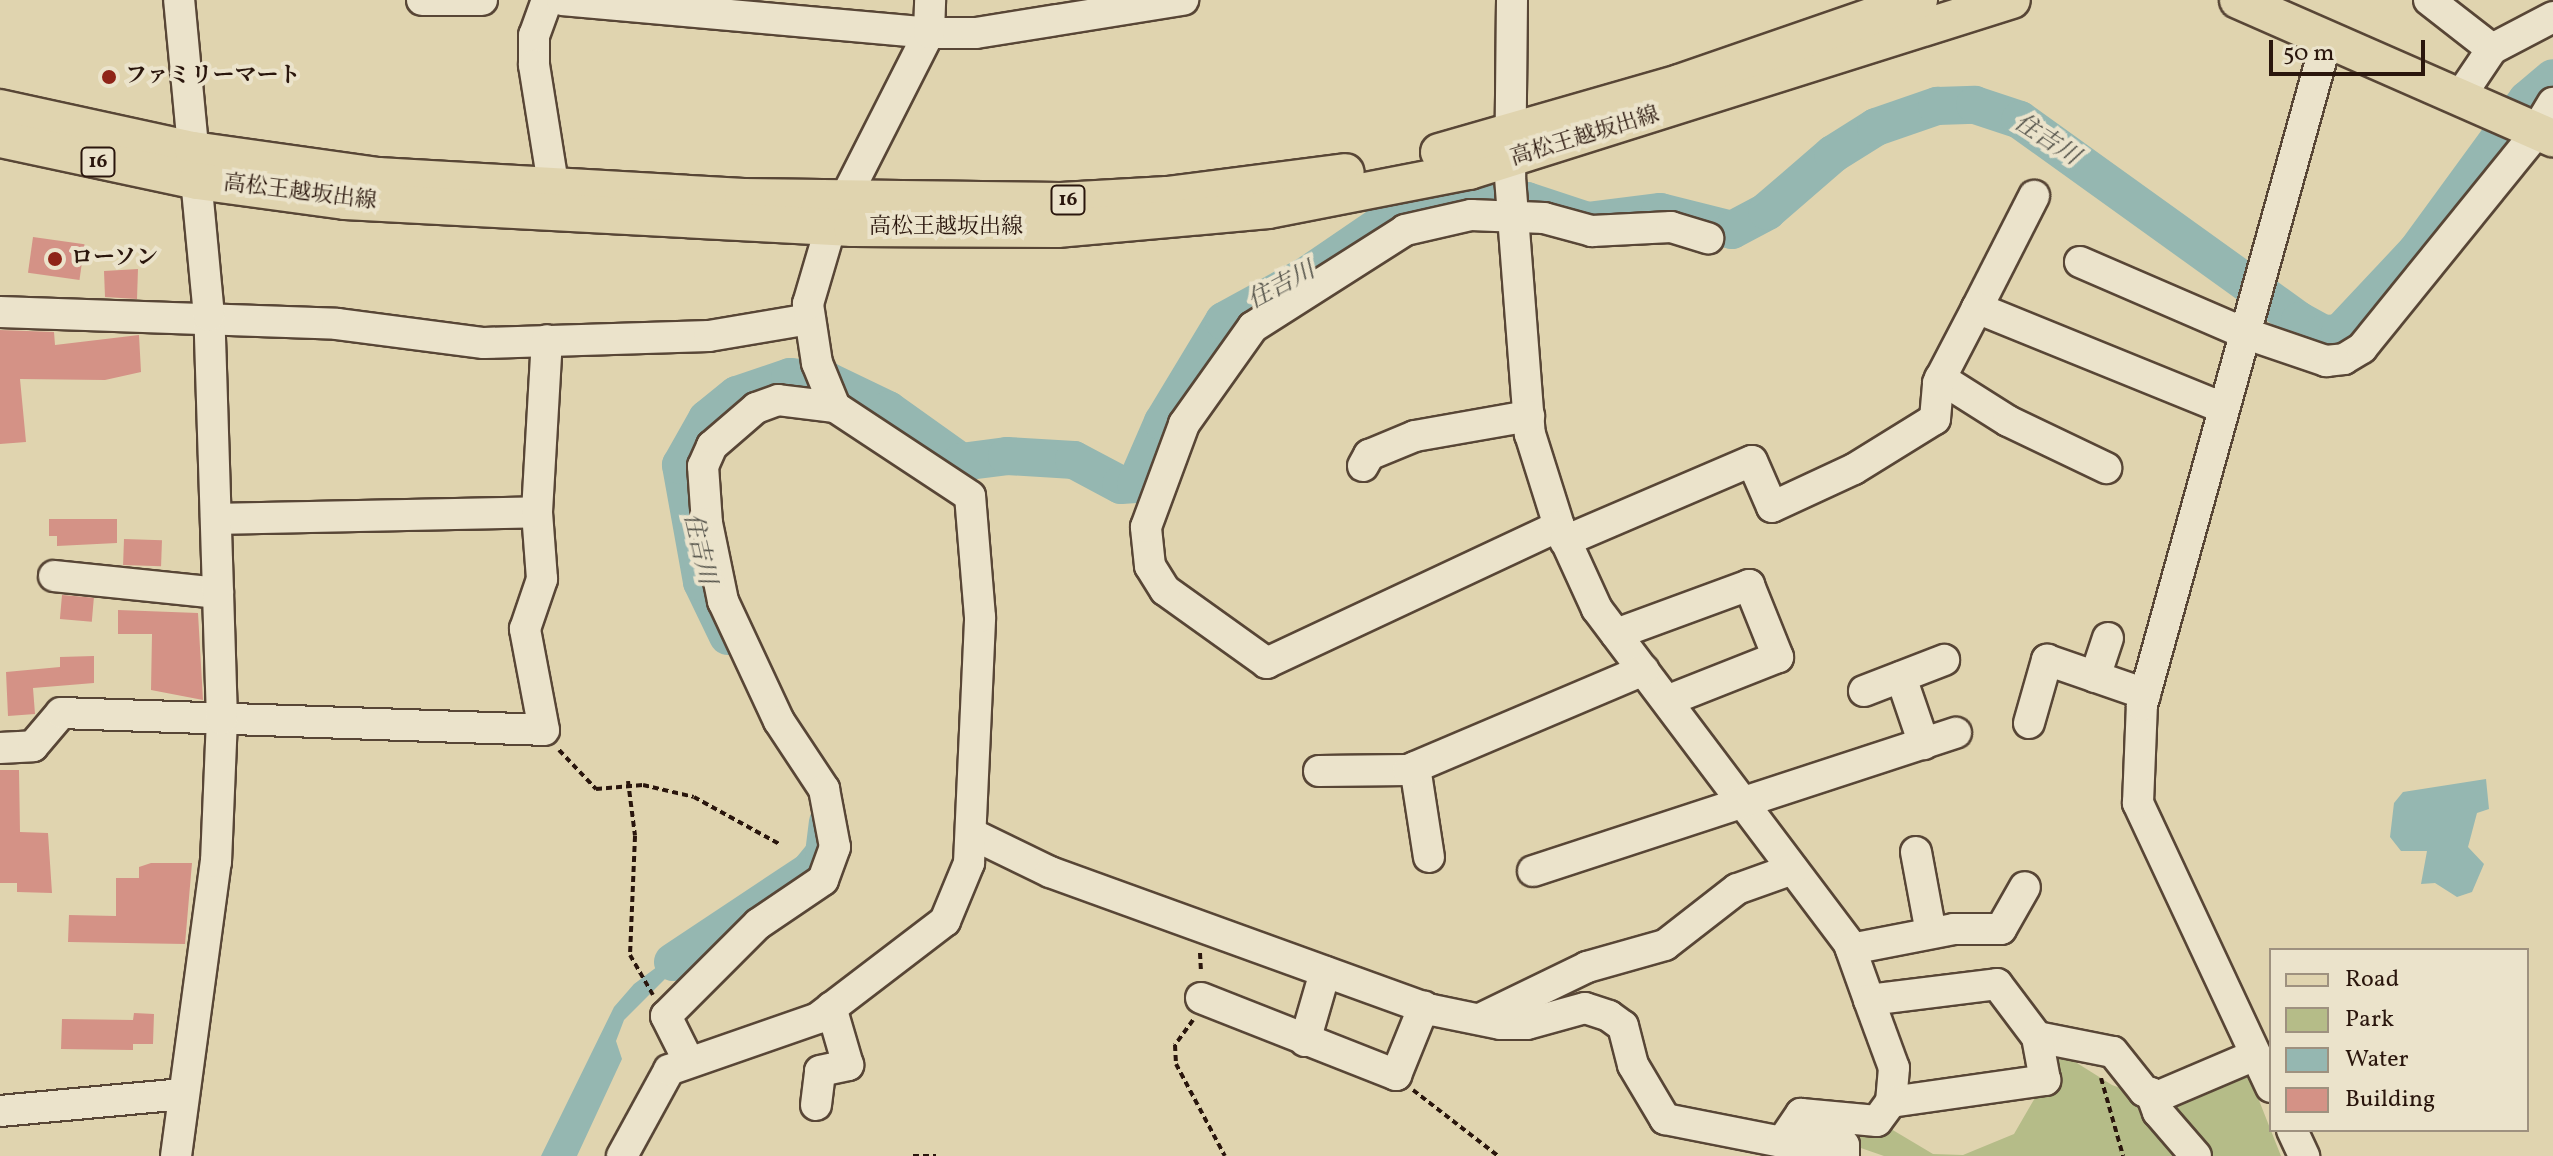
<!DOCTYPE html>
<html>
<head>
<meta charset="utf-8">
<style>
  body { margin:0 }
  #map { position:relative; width:2553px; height:1156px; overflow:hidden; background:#e0d4af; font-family:Vollkorn,"Noto Serif JP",serif }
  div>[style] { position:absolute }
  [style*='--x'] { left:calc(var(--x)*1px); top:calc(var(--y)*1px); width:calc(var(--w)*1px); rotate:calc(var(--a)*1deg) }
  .green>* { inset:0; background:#b5bc88 }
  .water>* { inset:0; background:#95b7b1 }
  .river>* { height:38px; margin:-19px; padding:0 19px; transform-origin:19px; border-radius:19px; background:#95b7b1 }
  .building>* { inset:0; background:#d49286; transform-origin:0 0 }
  .path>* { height:4px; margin-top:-2px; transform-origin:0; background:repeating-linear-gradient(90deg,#2a160d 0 6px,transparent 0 10px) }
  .roads { filter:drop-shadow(2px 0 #584636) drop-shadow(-2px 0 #584636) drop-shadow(0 2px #584636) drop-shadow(0 -2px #584636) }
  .minor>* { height:30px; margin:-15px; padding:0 15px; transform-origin:15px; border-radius:15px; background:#ebe3cb }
  .major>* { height:36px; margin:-18px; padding:0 18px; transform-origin:18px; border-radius:18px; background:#e0d4af }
  .dots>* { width:22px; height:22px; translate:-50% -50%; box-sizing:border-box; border:4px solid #ebe3cb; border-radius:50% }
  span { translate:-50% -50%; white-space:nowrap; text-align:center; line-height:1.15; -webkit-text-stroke:8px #ebe3cb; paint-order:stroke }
  .shield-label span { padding:2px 6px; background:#ebe3cb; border:2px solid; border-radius:6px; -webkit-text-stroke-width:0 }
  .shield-label { font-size:20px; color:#2a160d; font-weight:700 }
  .poi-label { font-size:22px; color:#2a160d; font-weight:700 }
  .left { translate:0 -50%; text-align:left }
  .street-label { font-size:22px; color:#2a160d }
  .water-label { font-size:24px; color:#4f4e46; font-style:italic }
  .legend { position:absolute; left:2269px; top:948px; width:260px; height:184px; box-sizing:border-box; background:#ebe3cb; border:2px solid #9e917f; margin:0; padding:10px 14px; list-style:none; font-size:24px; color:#2a160d }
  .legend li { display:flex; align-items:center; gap:16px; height:40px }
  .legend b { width:40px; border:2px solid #9e917f }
  .scale { position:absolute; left:2269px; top:40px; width:156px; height:36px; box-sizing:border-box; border:4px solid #2a160d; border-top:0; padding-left:10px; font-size:24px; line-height:28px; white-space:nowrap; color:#2a160d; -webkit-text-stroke:6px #ebe3cb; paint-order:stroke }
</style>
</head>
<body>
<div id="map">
  <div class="green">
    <i style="clip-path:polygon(2061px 1053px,2112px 1085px,2162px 1103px,2247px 1070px,2281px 1156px,1884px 1156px,1829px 1137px,1886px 1126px,1933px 1154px,1963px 1155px,2014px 1134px)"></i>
  </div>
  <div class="water">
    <i style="clip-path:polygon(2486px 779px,2489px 809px,2477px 813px,2468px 847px,2484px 864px,2472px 892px,2457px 897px,2435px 883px,2421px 884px,2427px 851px,2401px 851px,2390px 837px,2394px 803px,2403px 792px)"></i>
    <i style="clip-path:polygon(708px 929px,724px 951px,701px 966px,687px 964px,697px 947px,624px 1020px,616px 1041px,622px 1059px,577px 1156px,541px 1156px,614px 1007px,634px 984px)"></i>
  </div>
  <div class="river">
    <i style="--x:728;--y:636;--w:60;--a:-115.7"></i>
    <i style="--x:702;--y:582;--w:119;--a:-100.2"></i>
    <i style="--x:681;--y:465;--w:53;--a:-60.5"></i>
    <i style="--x:707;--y:419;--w:38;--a:-39"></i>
    <i style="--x:737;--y:395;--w:56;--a:-18.8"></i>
    <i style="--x:790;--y:377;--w:38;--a:6"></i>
    <i style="--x:828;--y:381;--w:67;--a:25.8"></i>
    <i style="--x:888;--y:410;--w:90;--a:35.5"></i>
    <i style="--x:961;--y:462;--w:46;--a:-7.4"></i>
    <i style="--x:1007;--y:456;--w:67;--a:3.4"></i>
    <i style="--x:1074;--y:460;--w:53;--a:28"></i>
    <i style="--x:1121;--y:485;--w:15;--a:-4"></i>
    <i style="--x:1136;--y:484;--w:68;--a:-66.5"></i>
    <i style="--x:1163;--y:422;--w:118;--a:-58.9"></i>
    <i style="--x:1224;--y:321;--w:94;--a:-28.8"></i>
    <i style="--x:1306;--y:276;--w:110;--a:-34.3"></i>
    <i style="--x:1397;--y:214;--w:42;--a:-13.7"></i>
    <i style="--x:1438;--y:204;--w:89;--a:-1.9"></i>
    <i style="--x:1527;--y:201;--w:63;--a:18.4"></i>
    <i style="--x:1587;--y:221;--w:74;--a:-7"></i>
    <i style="--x:1660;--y:212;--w:74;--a:14"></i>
    <i style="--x:1732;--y:230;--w:40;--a:-28"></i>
    <i style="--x:1767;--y:211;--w:87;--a:-40.8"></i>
    <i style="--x:1833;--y:154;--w:51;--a:-32.1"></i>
    <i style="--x:1876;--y:127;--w:65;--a:-19"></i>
    <i style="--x:1937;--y:106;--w:38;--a:-2"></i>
    <i style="--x:1975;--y:105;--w:47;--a:18.4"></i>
    <i style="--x:2020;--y:120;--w:345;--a:35.7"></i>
    <i style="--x:2300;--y:321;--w:26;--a:29"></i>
    <i style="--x:2323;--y:334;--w:17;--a:-3"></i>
    <i style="--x:2340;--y:333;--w:112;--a:-46.8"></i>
    <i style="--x:2417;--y:251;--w:187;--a:-53.9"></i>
    <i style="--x:2527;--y:100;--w:34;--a:-40"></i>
    <i style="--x:673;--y:962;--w:164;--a:-33.6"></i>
    <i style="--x:810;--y:871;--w:22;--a:-51"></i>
    <i style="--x:824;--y:854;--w:32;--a:-83"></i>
  </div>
  <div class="building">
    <i style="left:33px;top:237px;width:52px;height:36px;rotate:8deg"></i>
    <i style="clip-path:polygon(138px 269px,137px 299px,105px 297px,104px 271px)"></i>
    <i style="clip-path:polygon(0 330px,54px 332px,55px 345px,139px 335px,141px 372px,105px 380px,20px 379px,26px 442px,0 444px)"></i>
    <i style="clip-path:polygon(49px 519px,117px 519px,117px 543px,57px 546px,57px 536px,49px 536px)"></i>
    <i style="left:124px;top:539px;width:38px;height:26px;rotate:2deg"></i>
    <i style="left:62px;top:595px;width:32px;height:24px;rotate:5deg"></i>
    <i style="clip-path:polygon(118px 610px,198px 613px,203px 700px,151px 690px,152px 634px,118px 634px)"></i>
    <i style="clip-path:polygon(94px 656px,94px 683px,33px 688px,35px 714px,8px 716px,6px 672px,60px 667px,60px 657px)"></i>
    <i style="clip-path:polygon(0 770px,19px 770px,20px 832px,48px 833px,52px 893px,17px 892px,17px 883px,0 883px)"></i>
    <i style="clip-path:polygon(151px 863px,192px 863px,185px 944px,68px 942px,69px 915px,116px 916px,116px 878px,139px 878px,139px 867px)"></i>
    <i style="clip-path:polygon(134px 1013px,154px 1014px,153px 1044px,133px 1044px,133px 1050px,61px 1049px,62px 1019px,133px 1020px)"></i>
  </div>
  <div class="path">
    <i style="--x:559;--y:750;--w:54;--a:46.5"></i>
    <i style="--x:596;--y:789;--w:47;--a:-4.9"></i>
    <i style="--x:643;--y:785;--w:52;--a:13.2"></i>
    <i style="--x:694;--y:797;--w:99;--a:28.9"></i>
    <i style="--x:628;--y:781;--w:55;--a:82.7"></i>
    <i style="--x:635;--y:836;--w:119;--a:92.4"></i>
    <i style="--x:630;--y:955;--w:46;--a:60.1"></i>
    <i style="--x:1200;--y:953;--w:19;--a:87"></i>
    <i style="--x:1193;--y:1020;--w:31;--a:126"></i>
    <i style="--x:1175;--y:1045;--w:19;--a:87"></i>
    <i style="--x:1176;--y:1064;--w:104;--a:62"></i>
    <i style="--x:2101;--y:1078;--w:81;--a:74.2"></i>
    <i style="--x:1413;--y:1090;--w:108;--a:37.8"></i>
    <i style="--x:913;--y:1156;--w:23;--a:0"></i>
  </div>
  <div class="roads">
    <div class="minor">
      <i style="--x:422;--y:0;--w:60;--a:0"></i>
      <i style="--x:547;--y:0;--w:37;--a:110"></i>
      <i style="--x:534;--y:35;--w:30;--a:90"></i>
      <i style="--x:534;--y:65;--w:121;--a:80.9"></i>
      <i style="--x:562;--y:0;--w:368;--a:5.1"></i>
      <i style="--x:929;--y:33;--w:47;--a:0"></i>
      <i style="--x:976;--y:33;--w:210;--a:-9.1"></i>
      <i style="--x:1512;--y:0;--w:177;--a:90.6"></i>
      <i style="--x:1510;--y:177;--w:258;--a:85.6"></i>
      <i style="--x:1530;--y:434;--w:96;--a:72.5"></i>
      <i style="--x:1559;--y:526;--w:91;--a:65.4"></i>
      <i style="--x:1597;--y:609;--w:419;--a:53"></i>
      <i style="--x:1849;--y:944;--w:59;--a:70.3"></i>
      <i style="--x:1869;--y:1000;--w:129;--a:-7.1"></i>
      <i style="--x:1997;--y:984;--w:66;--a:53"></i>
      <i style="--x:2037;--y:1037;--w:77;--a:11.2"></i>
      <i style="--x:2113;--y:1052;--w:50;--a:51.5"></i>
      <i style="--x:2144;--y:1091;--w:16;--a:18"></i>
      <i style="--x:2159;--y:1096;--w:104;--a:-23.1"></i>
      <i style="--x:2429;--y:0;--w:80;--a:37.9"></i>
      <i style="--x:2461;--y:95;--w:55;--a:-56"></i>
      <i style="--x:2492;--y:49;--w:69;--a:-27.7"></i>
      <i style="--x:2536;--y:131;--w:33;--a:-59"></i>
      <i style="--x:2080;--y:262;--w:179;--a:23.4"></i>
      <i style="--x:2244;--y:333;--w:87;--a:18.9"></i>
      <i style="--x:2326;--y:361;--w:18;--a:-6"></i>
      <i style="--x:2344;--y:359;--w:21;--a:-31"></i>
      <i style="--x:2362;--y:348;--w:278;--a:-51"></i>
      <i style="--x:1977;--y:308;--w:126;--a:-63"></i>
      <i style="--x:0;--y:312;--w:337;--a:2"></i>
      <i style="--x:337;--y:324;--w:148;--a:7.4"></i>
      <i style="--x:484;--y:343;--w:225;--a:-1.8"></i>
      <i style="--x:709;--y:336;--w:102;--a:-9.6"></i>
      <i style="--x:1940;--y:378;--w:80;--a:32.3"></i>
      <i style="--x:2008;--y:421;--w:109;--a:25.6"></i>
      <i style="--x:835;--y:407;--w:48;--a:-112.2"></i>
      <i style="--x:817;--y:363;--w:60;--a:-98.7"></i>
      <i style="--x:808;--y:304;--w:81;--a:-73.6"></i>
      <i style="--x:831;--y:226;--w:216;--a:-63.1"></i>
      <i style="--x:929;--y:33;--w:33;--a:-88"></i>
      <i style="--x:1363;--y:466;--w:13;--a:-61"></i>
      <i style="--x:1369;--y:455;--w:50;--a:-22.4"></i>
      <i style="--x:1415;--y:436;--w:116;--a:-10"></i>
      <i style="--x:216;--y:519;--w:321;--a:-1.2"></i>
      <i style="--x:1559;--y:526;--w:323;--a:154.9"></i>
      <i style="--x:1267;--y:663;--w:125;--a:-144.4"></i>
      <i style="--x:1165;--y:590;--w:28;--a:-122"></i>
      <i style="--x:1150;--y:566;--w:39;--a:-96"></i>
      <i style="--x:1146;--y:527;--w:110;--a:-69.7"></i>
      <i style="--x:1184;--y:424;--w:119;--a:-54.6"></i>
      <i style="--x:1253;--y:327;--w:180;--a:-32.5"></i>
      <i style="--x:1405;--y:230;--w:68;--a:-12.8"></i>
      <i style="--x:1471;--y:215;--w:73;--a:2.4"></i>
      <i style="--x:1544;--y:218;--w:50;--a:15.2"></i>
      <i style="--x:1592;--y:231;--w:79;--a:-2.9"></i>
      <i style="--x:1671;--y:227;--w:39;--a:17"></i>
      <i style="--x:1565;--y:541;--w:203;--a:-23.2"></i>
      <i style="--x:1752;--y:461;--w:50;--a:66.5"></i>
      <i style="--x:1772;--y:507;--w:90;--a:-24.9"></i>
      <i style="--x:1854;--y:469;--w:95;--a:-31.7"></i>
      <i style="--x:1935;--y:419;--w:36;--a:-85"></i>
      <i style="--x:1938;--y:383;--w:85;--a:-62.5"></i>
      <i style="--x:1977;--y:308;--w:266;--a:22.1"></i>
      <i style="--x:54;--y:576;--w:165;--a:5.9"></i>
      <i style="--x:1616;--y:634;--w:142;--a:-20.2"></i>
      <i style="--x:1749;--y:585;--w:78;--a:68.1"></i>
      <i style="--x:1778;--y:657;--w:119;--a:158.4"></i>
      <i style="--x:1901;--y:677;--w:71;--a:71.1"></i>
      <i style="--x:2095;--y:677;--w:41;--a:-71.6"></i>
      <i style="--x:1864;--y:691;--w:86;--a:-21.2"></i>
      <i style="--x:2029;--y:723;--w:66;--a:-74.1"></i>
      <i style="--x:2047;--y:660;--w:104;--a:19.1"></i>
      <i style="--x:0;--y:748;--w:33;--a:-3"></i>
      <i style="--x:33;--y:746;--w:43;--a:-49.7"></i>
      <i style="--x:61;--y:713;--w:483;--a:2"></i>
      <i style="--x:544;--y:730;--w:103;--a:-100.7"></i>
      <i style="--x:525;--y:629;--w:53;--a:-71.2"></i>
      <i style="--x:542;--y:579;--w:67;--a:-94.3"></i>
      <i style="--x:537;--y:512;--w:172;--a:-86.7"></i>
      <i style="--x:1415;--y:767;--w:91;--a:81.2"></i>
      <i style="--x:1319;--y:771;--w:89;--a:-0.6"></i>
      <i style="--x:1408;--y:770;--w:256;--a:-23"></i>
      <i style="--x:974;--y:835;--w:85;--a:26"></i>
      <i style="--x:1050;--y:872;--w:406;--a:19.9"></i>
      <i style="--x:1432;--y:1010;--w:69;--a:11.6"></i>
      <i style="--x:1500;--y:1024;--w:27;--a:0"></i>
      <i style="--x:1527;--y:1024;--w:60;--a:-15.4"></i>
      <i style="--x:1585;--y:1008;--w:25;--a:18"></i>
      <i style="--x:1609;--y:1016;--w:17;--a:36"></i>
      <i style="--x:1623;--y:1026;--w:40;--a:75.6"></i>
      <i style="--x:1633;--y:1065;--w:63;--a:59.3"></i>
      <i style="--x:1665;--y:1119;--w:119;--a:11.1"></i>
      <i style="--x:1782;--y:1142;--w:62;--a:2.8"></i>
      <i style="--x:1844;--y:1145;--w:11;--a:90"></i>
      <i style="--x:1916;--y:852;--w:82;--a:79.5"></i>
      <i style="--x:1533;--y:871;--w:445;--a:-18.1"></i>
      <i style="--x:1851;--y:949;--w:105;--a:-11"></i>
      <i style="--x:1954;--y:929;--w:47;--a:0"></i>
      <i style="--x:2001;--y:929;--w:48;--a:-60.3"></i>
      <i style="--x:1201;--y:998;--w:210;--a:21.5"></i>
      <i style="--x:1396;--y:1075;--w:74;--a:-67.9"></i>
      <i style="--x:1869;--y:1000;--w:72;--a:69.8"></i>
      <i style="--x:1894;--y:1068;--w:34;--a:95"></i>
      <i style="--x:1891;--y:1102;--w:156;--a:-8.1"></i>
      <i style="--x:2045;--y:1080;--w:44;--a:-100.5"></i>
      <i style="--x:1482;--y:1018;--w:117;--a:-25.9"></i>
      <i style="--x:1587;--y:967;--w:81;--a:-15.8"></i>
      <i style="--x:1665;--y:945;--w:91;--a:-37.9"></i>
      <i style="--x:1737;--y:889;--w:59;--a:-19.7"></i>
      <i style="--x:1305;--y:1041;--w:72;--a:-73.8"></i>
      <i style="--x:2271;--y:1087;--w:314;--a:-115.1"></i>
      <i style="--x:2138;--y:803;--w:98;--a:-87.7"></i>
      <i style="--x:2142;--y:705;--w:691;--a:-74.48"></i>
      <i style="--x:2151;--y:1093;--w:20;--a:70"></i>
      <i style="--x:2158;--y:1112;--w:58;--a:49.2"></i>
      <i style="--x:816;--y:1105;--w:34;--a:-83"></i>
      <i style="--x:820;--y:1071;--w:29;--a:-12"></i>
      <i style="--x:848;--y:1065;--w:60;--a:-106.3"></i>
      <i style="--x:0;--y:1111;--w:183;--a:-5.3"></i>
      <i style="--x:2292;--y:1130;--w:29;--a:65"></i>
      <i style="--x:1782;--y:1142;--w:34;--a:-56"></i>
      <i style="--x:1801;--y:1114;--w:76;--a:5.3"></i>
      <i style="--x:1877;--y:1121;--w:24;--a:-54"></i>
      <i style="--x:176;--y:1156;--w:297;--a:-82.3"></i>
      <i style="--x:216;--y:862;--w:143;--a:-87.6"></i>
      <i style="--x:222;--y:719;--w:403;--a:-91.8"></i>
      <i style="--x:209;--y:316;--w:317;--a:-95.4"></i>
      <i style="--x:622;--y:1156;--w:98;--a:-61.3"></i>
      <i style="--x:669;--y:1070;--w:158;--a:-19.2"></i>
      <i style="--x:818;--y:1018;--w:160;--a:-37.4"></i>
      <i style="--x:945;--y:921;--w:63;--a:-67.5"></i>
      <i style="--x:969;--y:863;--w:246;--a:-87.4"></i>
      <i style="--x:980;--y:617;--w:121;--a:-94.7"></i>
      <i style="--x:970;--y:496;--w:162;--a:-146.6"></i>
      <i style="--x:835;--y:407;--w:57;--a:-173"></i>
      <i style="--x:778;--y:400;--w:23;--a:160"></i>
      <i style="--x:756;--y:408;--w:58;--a:139.2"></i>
      <i style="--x:712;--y:446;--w:22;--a:114"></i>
      <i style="--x:703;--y:466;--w:57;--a:86"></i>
      <i style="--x:707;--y:523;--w:80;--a:78.4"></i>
      <i style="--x:723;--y:601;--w:132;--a:65"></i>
      <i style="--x:779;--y:721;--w:82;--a:56.5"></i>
      <i style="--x:824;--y:789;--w:59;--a:79.3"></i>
      <i style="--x:835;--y:847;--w:35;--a:110"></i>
      <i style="--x:823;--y:880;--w:78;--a:145.9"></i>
      <i style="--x:758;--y:924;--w:130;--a:135"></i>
      <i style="--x:666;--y:1016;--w:51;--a:63.4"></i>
    </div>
    <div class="major">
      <i style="--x:2238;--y:0;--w:344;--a:23.7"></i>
      <i style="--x:0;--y:108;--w:198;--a:12.3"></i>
      <i style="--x:193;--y:150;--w:187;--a:8"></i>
      <i style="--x:378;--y:176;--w:366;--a:3.3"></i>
      <i style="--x:743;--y:197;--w:318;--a:0.7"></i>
      <i style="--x:1061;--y:201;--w:106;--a:-3.2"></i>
      <i style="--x:1167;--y:195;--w:180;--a:-7.3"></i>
      <i style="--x:0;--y:139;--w:201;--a:12"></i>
      <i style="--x:197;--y:181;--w:149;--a:7.7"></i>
      <i style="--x:345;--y:201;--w:508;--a:3.05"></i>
      <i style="--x:852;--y:228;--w:205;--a:0.3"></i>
      <i style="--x:1057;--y:229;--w:212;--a:-5.1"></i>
      <i style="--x:1268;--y:210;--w:205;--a:-11"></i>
      <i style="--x:1469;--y:171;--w:569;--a:-17.48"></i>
      <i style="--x:1439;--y:152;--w:250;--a:-16"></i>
      <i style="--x:1679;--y:83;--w:254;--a:-19.1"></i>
    </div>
  </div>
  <div class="dots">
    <i style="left:109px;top:77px;background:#8f2418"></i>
    <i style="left:55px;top:259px;background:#8f2418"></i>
  </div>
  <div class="shield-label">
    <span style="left:98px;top:162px">16</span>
    <span style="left:1068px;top:200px">16</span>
  </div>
  <div class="poi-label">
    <span class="left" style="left:125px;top:77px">ファミリーマート</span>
    <span class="left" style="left:71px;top:259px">ローソン</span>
  </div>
  <div class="street-label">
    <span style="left:1585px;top:137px;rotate:-17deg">高松王越坂出線</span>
    <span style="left:300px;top:193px;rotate:7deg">高松王越坂出線</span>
    <span style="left:946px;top:228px">高松王越坂出線</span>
  </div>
  <div class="water-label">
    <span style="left:2046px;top:141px;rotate:33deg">住吉川</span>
    <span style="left:1282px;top:287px;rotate:-28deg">住吉川</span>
    <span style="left:698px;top:549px;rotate:77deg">住吉川</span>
  </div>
  <ul class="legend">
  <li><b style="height:10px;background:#e0d4af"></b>Road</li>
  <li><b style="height:22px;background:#b5bc88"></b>Park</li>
  <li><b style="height:22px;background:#95b7b1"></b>Water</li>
  <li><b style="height:22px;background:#d49286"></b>Building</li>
  </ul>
  <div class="scale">50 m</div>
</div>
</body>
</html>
